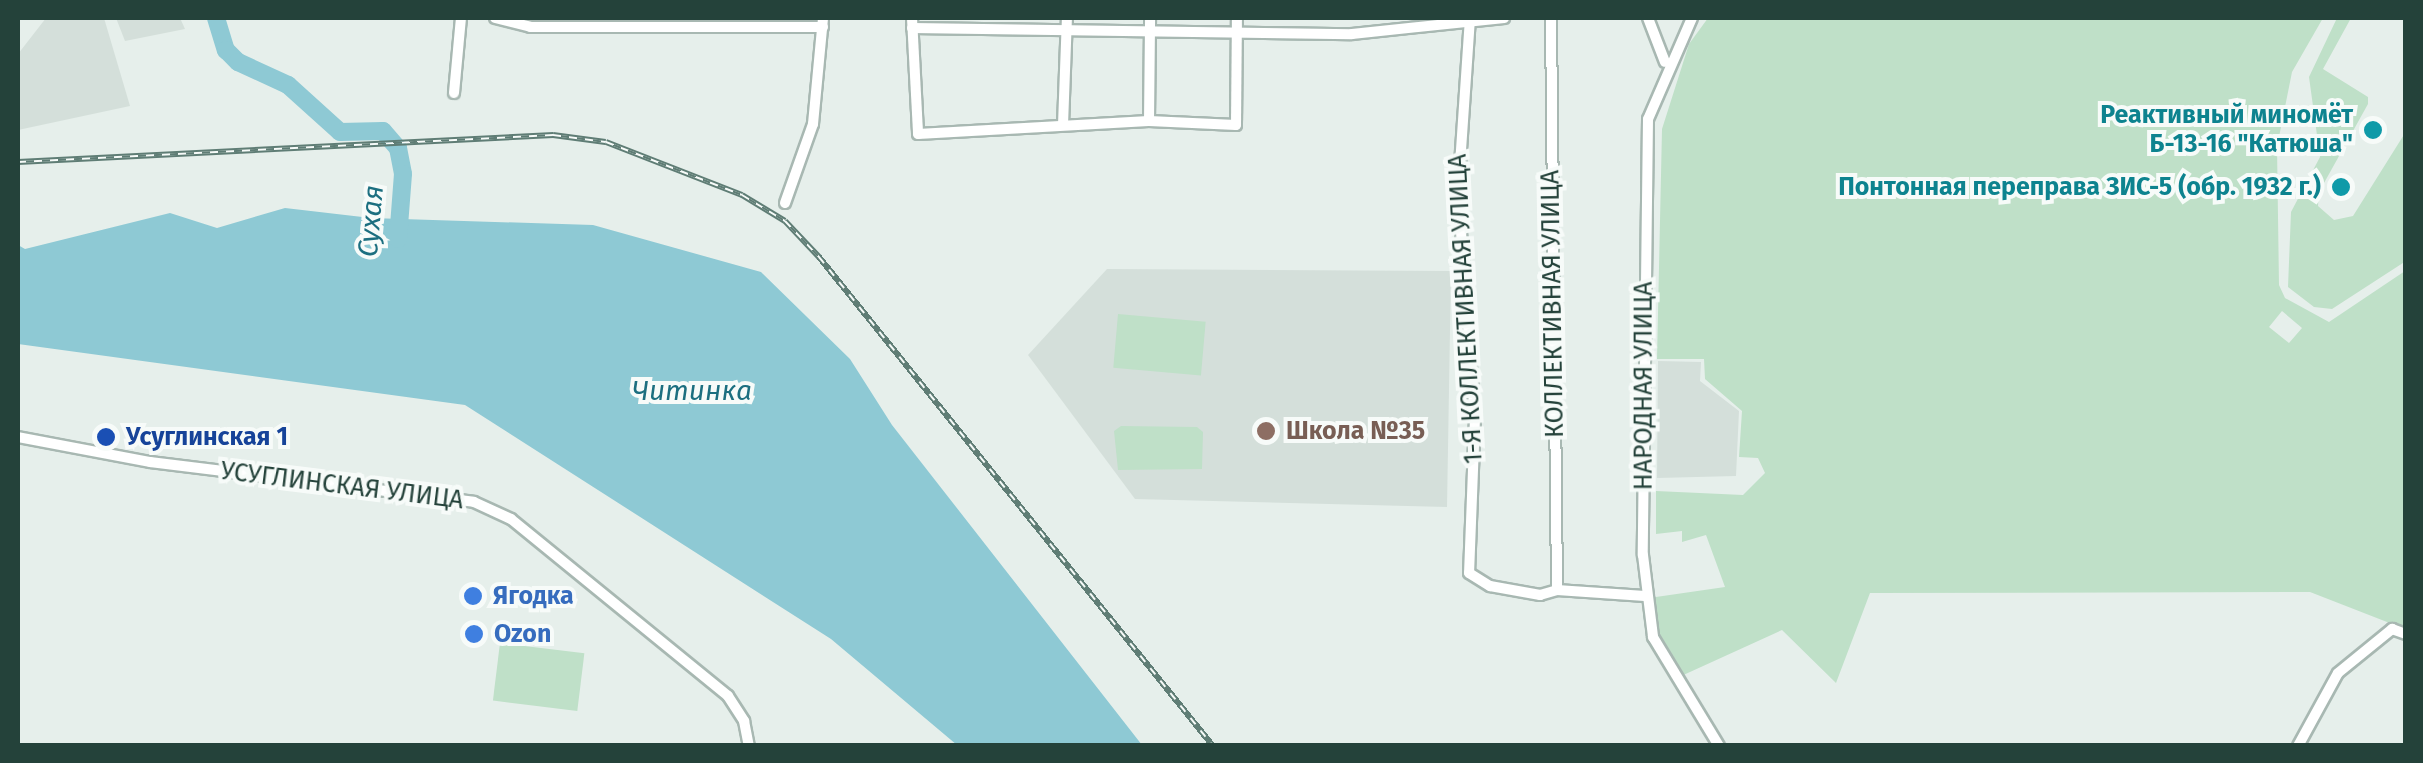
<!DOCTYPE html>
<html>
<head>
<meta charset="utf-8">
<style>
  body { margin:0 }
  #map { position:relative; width:2423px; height:763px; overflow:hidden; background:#e6efeb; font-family:"Fira Sans",sans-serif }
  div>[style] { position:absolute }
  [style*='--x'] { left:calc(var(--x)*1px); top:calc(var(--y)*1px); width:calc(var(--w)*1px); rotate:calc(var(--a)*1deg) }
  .built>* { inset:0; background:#d4dfda }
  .green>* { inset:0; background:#bfe0c8; transform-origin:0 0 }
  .water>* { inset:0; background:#8ec9d4 }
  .river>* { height:18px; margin:-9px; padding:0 9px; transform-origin:9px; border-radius:9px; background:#8ec9d4 }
  .roads { filter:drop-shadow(2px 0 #a8b8b2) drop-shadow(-2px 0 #a8b8b2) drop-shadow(0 2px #a8b8b2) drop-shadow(0 -2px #a8b8b2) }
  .street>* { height:10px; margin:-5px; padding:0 5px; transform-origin:5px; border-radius:5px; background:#fff }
  .rail>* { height:6px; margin-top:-3px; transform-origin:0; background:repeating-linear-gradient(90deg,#f7fbf9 0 8px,#5f7d75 0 16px); box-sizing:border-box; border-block:2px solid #5f7d75 }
  .dots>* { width:28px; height:28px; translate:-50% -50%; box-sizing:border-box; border:5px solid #f7fbf9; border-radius:50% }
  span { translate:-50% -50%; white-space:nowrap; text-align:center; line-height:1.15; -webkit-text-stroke:8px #f7fbf9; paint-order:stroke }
  .culture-label { font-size:25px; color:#0d838f; font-weight:700 }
  .right { translate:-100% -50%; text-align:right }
  .street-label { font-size:25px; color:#24423a }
  .education-label { font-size:25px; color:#785e54; font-weight:700 }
  .left { translate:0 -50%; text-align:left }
  .transit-label { font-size:25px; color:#164399; font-weight:700 }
  .shop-label { font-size:25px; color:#366cbe; font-weight:700 }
  .water-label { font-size:28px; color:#1c6f80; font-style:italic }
  .frame { position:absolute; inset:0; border:20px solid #24423a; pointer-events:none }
</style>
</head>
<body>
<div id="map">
  <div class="built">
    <i style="clip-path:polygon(46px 18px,104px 18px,130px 106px,18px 130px,18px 54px)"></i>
    <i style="clip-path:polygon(116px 18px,180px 18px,185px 29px,125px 41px)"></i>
    <i style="clip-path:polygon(1107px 269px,1451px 271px,1447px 507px,1135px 499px,1028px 355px)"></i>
    <i style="clip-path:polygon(1658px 361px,1701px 362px,1700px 381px,1739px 411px,1736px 476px,1657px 478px)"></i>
  </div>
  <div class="green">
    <i style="clip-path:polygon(evenodd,1708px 18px,2323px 18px,2292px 72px,2277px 147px,2279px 285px,2285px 298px,2329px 322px,2405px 271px,2405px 629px,2310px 592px,1870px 593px,1836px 683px,1782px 630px,1679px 677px,1656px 633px,1649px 598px,1725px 587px,1706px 535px,1682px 542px,1682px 531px,1656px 534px,1656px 491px,1743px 495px,1765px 473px,1758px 458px,1739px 457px,1742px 411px,1705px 379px,1704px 359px,1657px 359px,1662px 129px,1689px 44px,1708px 18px,2282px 311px,2302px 328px,2289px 343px,2269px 327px,2282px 311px)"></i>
    <i style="clip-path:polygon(2337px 18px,2351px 18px,2323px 69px,2368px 97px,2368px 104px,2319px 192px,2318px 206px,2334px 220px,2353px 216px,2405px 133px,2406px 261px,2332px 309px,2314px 307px,2288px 287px,2291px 212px,2320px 157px,2309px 77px)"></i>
    <i style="left:1118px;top:314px;width:88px;height:54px;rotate:5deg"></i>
    <i style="clip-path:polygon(1121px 426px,1197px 427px,1203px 432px,1202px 469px,1118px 470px,1114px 431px)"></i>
    <i style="left:500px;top:643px;width:85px;height:58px;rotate:7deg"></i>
  </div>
  <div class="water">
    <i style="clip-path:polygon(285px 208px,371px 218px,593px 225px,761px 272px,850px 359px,892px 425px,1142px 745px,957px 745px,831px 639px,465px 405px,18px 344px,18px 245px,25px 249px,170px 213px,217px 228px)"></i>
  </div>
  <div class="river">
    <i style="--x:216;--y:18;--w:34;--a:73"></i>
    <i style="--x:226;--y:50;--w:17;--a:45"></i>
    <i style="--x:238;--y:62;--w:55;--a:24.7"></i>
    <i style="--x:288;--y:85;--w:70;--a:42.1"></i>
    <i style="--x:340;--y:132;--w:43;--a:-1.3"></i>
    <i style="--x:383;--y:131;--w:23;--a:49"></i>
    <i style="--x:398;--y:148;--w:26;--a:79"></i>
    <i style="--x:403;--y:174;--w:65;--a:94.4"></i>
  </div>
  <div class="roads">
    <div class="street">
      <i style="--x:495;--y:18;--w:36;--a:14"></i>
      <i style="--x:530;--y:27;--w:293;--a:0"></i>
      <i style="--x:912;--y:18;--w:116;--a:87"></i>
      <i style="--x:918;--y:134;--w:231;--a:-3.2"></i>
      <i style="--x:1149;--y:121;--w:87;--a:2.6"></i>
      <i style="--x:1236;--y:125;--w:107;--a:-89.5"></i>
      <i style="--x:1470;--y:18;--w:174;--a:93.9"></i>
      <i style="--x:1458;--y:192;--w:227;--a:85.7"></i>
      <i style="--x:1475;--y:418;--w:155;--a:92.2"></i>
      <i style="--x:1469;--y:573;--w:25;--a:32"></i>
      <i style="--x:1490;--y:586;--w:51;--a:10.2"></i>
      <i style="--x:1540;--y:595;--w:18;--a:-16"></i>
      <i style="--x:1557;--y:590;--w:88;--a:3.9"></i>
      <i style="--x:1551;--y:18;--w:572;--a:89.4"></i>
      <i style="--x:1648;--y:18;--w:47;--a:68.9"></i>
      <i style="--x:1692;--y:18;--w:110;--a:113.5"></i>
      <i style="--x:1648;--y:119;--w:436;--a:90.7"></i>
      <i style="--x:1643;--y:555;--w:83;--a:83"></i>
      <i style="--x:1653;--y:637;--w:127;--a:58.8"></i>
      <i style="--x:912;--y:28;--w:440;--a:0.8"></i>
      <i style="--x:1352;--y:34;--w:153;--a:-6"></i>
      <i style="--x:454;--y:93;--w:75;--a:-84.7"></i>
      <i style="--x:1149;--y:121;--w:103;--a:-89.4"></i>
      <i style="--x:1063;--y:125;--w:107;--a:-87.9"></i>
      <i style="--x:785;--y:203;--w:84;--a:-70.5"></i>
      <i style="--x:813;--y:124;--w:106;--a:-84.6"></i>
      <i style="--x:18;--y:437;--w:134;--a:10.7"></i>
      <i style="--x:150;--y:462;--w:326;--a:7"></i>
      <i style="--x:474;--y:502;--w:41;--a:24.7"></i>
      <i style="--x:511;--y:519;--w:280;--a:39.2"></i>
      <i style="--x:728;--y:696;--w:30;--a:57"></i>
      <i style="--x:744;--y:721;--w:25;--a:79"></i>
      <i style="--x:2298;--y:746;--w:83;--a:-61.3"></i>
      <i style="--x:2338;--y:673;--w:70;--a:-39.2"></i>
      <i style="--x:2392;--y:629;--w:15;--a:20"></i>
    </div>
  </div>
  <div class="rail">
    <i style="--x:18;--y:162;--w:536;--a:-2.89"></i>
    <i style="--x:553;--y:135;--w:53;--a:7.5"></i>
    <i style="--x:606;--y:142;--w:146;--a:21.3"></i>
    <i style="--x:742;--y:195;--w:50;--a:31.2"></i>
    <i style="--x:785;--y:221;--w:50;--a:46.6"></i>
    <i style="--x:819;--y:257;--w:628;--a:51.14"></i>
  </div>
  <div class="dots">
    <i style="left:2373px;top:130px;background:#0f9aa8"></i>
    <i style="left:2341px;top:187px;background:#0f9aa8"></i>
    <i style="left:1266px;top:431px;background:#8d6e63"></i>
    <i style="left:106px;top:437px;background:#1a4fb4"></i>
    <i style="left:473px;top:596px;background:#3f7fe0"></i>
    <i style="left:474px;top:634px;background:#3f7fe0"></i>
  </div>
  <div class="culture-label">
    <span class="right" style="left:2353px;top:130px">Реактивный миномёт<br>Б-13-16 "Катюша"</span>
    <span class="right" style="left:2321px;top:187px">Понтонная переправа ЗИС-5 (обр. 1932 г.)</span>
  </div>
  <div class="street-label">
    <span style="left:1553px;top:304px;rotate:-91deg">КОЛЛЕКТИВНАЯ УЛИЦА</span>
    <span style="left:1466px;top:309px;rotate:-93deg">1-Я КОЛЛЕКТИВНАЯ УЛИЦА</span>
    <span style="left:1644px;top:386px;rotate:-90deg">НАРОДНАЯ УЛИЦА</span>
    <span style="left:342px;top:486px;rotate:7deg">УСУГЛИНСКАЯ УЛИЦА</span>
  </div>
  <div class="education-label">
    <span class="left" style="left:1286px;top:431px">Школа №35</span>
  </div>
  <div class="transit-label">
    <span class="left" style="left:126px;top:437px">Усуглинская 1</span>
  </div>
  <div class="shop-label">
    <span class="left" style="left:493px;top:596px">Ягодка</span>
    <span class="left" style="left:494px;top:634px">Ozon</span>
  </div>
  <div class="water-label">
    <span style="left:371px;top:221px;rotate:-85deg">Сухая</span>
    <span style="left:692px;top:391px">Читинка</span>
  </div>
  <div class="frame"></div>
</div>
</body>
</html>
